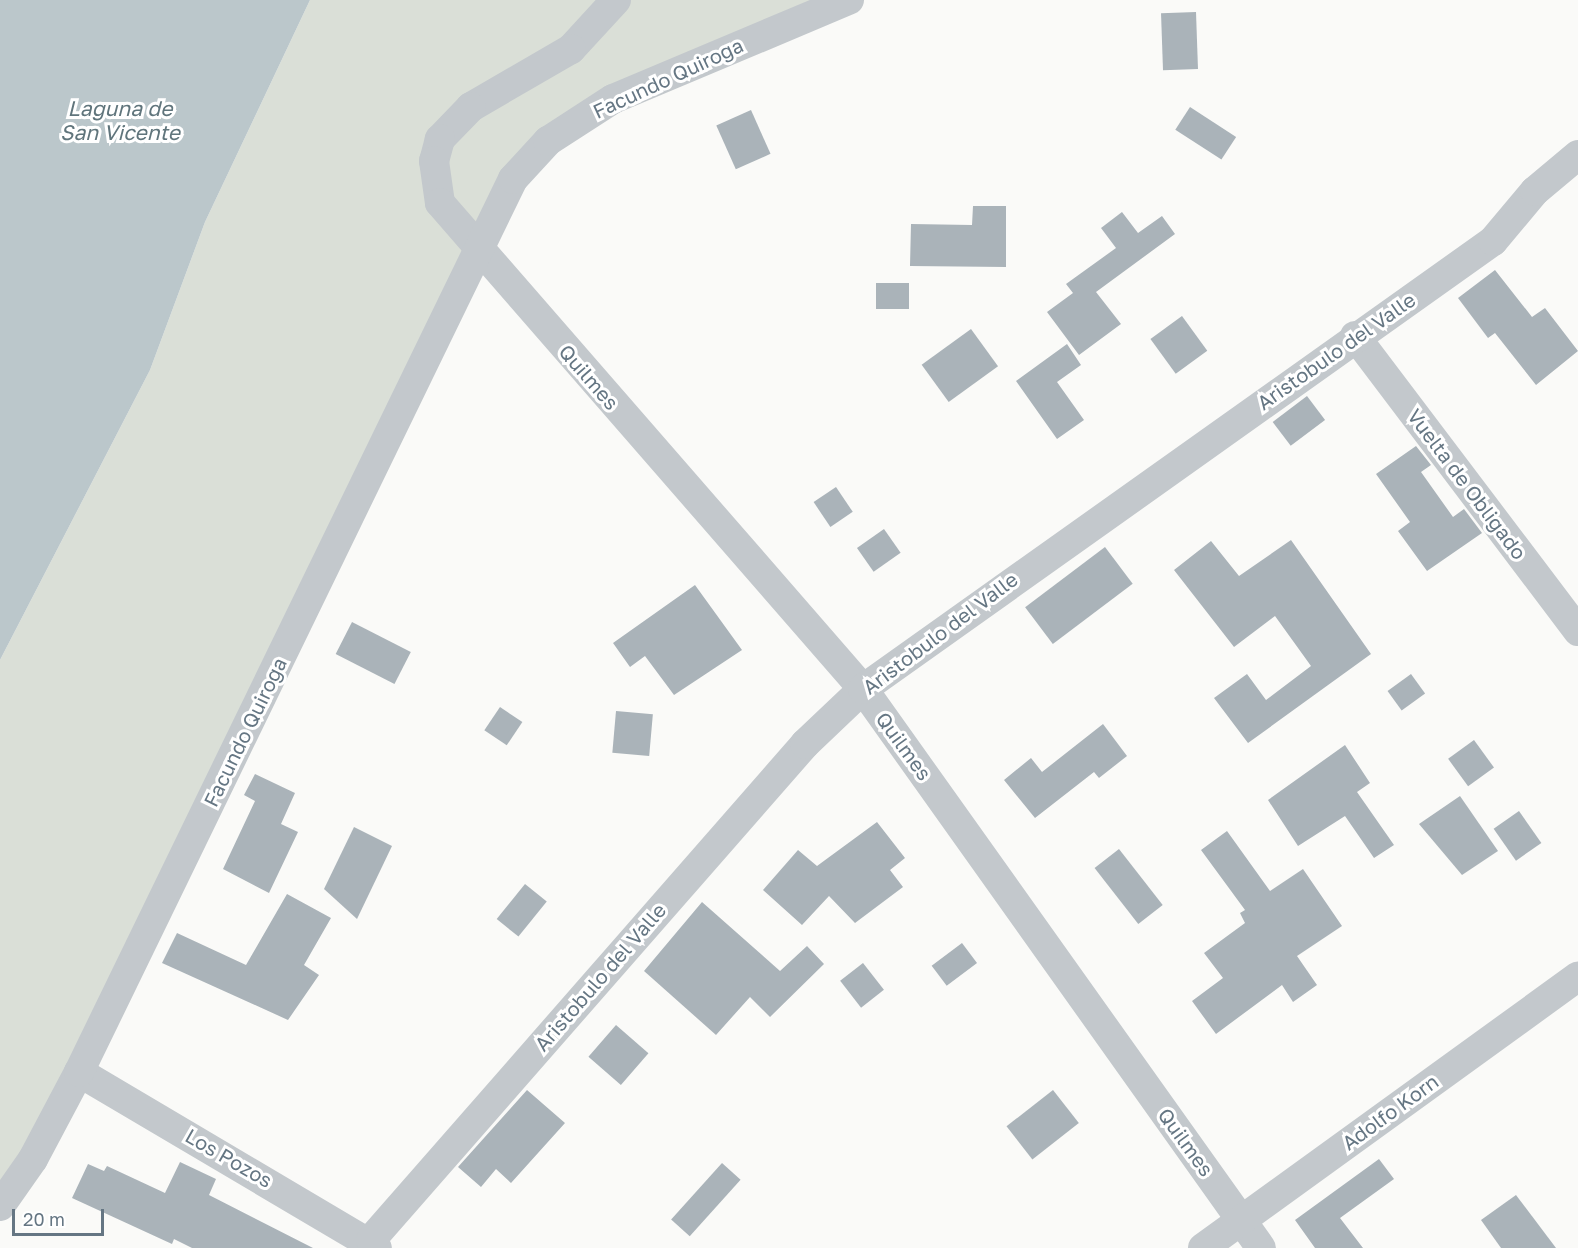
<!DOCTYPE html>
<html>
<head>
<meta charset="utf-8">
<style>
  body { margin:0 }
  #map { position:relative; width:1578px; height:1248px; overflow:hidden; background:#fafaf8; font-family:"Golos Text",sans-serif }
  div>[style] { position:absolute }
  [style*='--x'] { left:calc(var(--x)*1px); top:calc(var(--y)*1px); width:calc(var(--w)*1px); rotate:calc(var(--a)*1deg) }
  .green>* { inset:0; background:#dadfd7 }
  .water>* { inset:0; background:#bbc7cb }
  .building>* { inset:0; background:#aab3b9; transform-origin:0 0 }
  .minor>* { height:30px; margin:-15px; padding:0 15px; transform-origin:15px; border-radius:15px; background:#c3c8cc }
  span { translate:-50% -50%; white-space:nowrap; text-align:center; line-height:1.15; -webkit-text-stroke:6px #fff; paint-order:stroke }
  .street-label { font-size:20px; color:#657683 }
  .water-label { font-size:21px; color:#60757c; font-style:italic }
  .scale { position:absolute; left:12px; top:1209px; width:92px; height:27px; box-sizing:border-box; border:3px solid #657683; border-top:0; padding-left:8px; font-size:18px; line-height:21px; white-space:nowrap; color:#657683; -webkit-text-stroke:4px #fff; paint-order:stroke }
</style>
</head>
<body>
<div id="map">
  <div class="green">
    <i style="clip-path:polygon(310px 0,849px 0,548px 141px,0 1202px,0 660px,150px 370px,205px 222px)"></i>
  </div>
  <div class="water">
    <i style="clip-path:polygon(0 0,310px 0,205px 222px,150px 370px,0 660px)"></i>
  </div>
  <div class="building">
    <i style="left:1196px;top:12px;width:57px;height:35px;rotate:88deg"></i>
    <i style="left:1190px;top:107px;width:55px;height:27px;rotate:33deg"></i>
    <i style="left:751px;top:110px;width:48px;height:38px;rotate:66deg"></i>
    <i style="clip-path:polygon(973px 206px,1006px 206px,1006px 267px,910px 266px,911px 224px,972px 225px)"></i>
    <i style="clip-path:polygon(1122px 212px,1138px 233px,1162px 216px,1175px 234px,1096px 292px,1121px 324px,1079px 355px,1047px 312px,1073px 293px,1066px 284px,1116px 248px,1101px 228px)"></i>
    <i style="clip-path:polygon(1495px 270px,1532px 317px,1545px 308px,1578px 351px,1536px 385px,1495px 333px,1488px 338px,1458px 298px)"></i>
    <i style="left:876px;top:283px;width:33px;height:26px"></i>
    <i style="left:1182px;top:316px;width:43px;height:39px;rotate:54deg"></i>
    <i style="left:971px;top:329px;width:46px;height:61px;rotate:54deg"></i>
    <i style="clip-path:polygon(1067px 344px,1081px 365px,1057px 382px,1084px 420px,1057px 439px,1016px 381px)"></i>
    <i style="left:1307px;top:396px;width:30px;height:43px;rotate:53deg"></i>
    <i style="clip-path:polygon(1416px 446px,1431px 465px,1421px 472px,1453px 517px,1464px 509px,1482px 533px,1427px 571px,1398px 531px,1410px 522px,1376px 474px)"></i>
    <i style="left:836px;top:487px;width:30px;height:27px;rotate:56deg"></i>
    <i style="left:884px;top:529px;width:29px;height:33px;rotate:55deg"></i>
    <i style="clip-path:polygon(1291px 540px,1371px 654px,1248px 743px,1214px 698px,1247px 674px,1266px 700px,1311px 666px,1275px 616px,1234px 647px,1174px 570px,1211px 541px,1239px 576px)"></i>
    <i style="left:1105px;top:547px;width:46px;height:100px;rotate:53deg"></i>
    <i style="clip-path:polygon(695px 585px,742px 650px,674px 695px,645px 656px,630px 667px,613px 643px)"></i>
    <i style="left:352px;top:622px;width:66px;height:36px;rotate:27deg"></i>
    <i style="left:1411px;top:674px;width:24px;height:29px;rotate:54deg"></i>
    <i style="left:500px;top:707px;width:27px;height:28px;rotate:34deg"></i>
    <i style="left:616px;top:711px;width:37px;height:42px;rotate:5deg"></i>
    <i style="clip-path:polygon(1103px 724px,1127px 756px,1099px 778px,1094px 772px,1035px 818px,1004px 780px,1031px 758px,1042px 772px)"></i>
    <i style="left:1474px;top:740px;width:34px;height:32px;rotate:54deg"></i>
    <i style="clip-path:polygon(1345px 745px,1370px 783px,1357px 792px,1394px 845px,1374px 858px,1345px 816px,1298px 846px,1268px 800px)"></i>
    <i style="clip-path:polygon(255px 774px,295px 793px,281px 824px,298px 832px,269px 893px,223px 869px,255px 801px,244px 795px)"></i>
    <i style="clip-path:polygon(1460px 796px,1498px 851px,1462px 875px,1419px 824px)"></i>
    <i style="left:1519px;top:811px;width:39px;height:31px;rotate:55deg"></i>
    <i style="clip-path:polygon(877px 822px,905px 858px,890px 870px,903px 887px,855px 923px,829px 896px,802px 925px,763px 890px,798px 850px,817px 866px)"></i>
    <i style="clip-path:polygon(354px 827px,392px 846px,357px 919px,324px 889px)"></i>
    <i style="clip-path:polygon(1227px 831px,1270px 891px,1303px 869px,1342px 926px,1297px 956px,1317px 985px,1293px 1002px,1282px 985px,1216px 1034px,1192px 1001px,1223px 978px,1204px 953px,1245px 923px,1240px 913px,1245px 910px,1201px 850px)"></i>
    <i style="left:1119px;top:849px;width:71px;height:31px;rotate:52deg"></i>
    <i style="left:525px;top:884px;width:28px;height:45px;rotate:39deg"></i>
    <i style="clip-path:polygon(287px 894px,331px 918px,304px 965px,319px 975px,288px 1020px,162px 963px,177px 933px,246px 965px)"></i>
    <i style="clip-path:polygon(702px 902px,780px 971px,807px 946px,824px 964px,770px 1017px,750px 997px,716px 1035px,644px 971px)"></i>
    <i style="left:962px;top:943px;width:25px;height:38px;rotate:53deg"></i>
    <i style="left:863px;top:963px;width:34px;height:29px;rotate:52deg"></i>
    <i style="left:616px;top:1025px;width:43px;height:42px;rotate:41deg"></i>
    <i style="clip-path:polygon(527px 1090px,565px 1123px,511px 1183px,496px 1169px,481px 1187px,458px 1167px)"></i>
    <i style="left:1053px;top:1090px;width:42px;height:59px;rotate:52deg"></i>
    <i style="clip-path:polygon(1379px 1159px,1394px 1179px,1340px 1218px,1363px 1248px,1315px 1248px,1295px 1220px)"></i>
    <i style="clip-path:polygon(180px 1162px,216px 1179px,209px 1195px,313px 1248px,192px 1248px,174px 1239px,172px 1244px,72px 1198px,88px 1164px,104px 1171px,107px 1166px,165px 1193px)"></i>
    <i style="left:722px;top:1163px;width:25px;height:76px;rotate:42deg"></i>
    <i style="clip-path:polygon(1516px 1195px,1556px 1248px,1501px 1248px,1481px 1220px)"></i>
  </div>
  <div class="minor">
    <i style="--x:616;--y:0;--w:67;--a:132.6"></i>
    <i style="--x:571;--y:49;--w:116;--a:149.9"></i>
    <i style="--x:471;--y:107;--w:45;--a:134.1"></i>
    <i style="--x:440;--y:139;--w:23;--a:105"></i>
    <i style="--x:434;--y:161;--w:42;--a:81.9"></i>
    <i style="--x:440;--y:203;--w:644;--a:48.96"></i>
    <i style="--x:863;--y:689;--w:686;--a:54.55"></i>
    <i style="--x:1355;--y:336;--w:370;--a:52.9"></i>
    <i style="--x:79;--y:1072;--w:346;--a:30.6"></i>
    <i style="--x:0;--y:1206;--w:57;--a:-54.9"></i>
    <i style="--x:33;--y:1159;--w:98;--a:-62.1"></i>
    <i style="--x:79;--y:1072;--w:993;--a:-64.08"></i>
    <i style="--x:513;--y:179;--w:52;--a:-47.4"></i>
    <i style="--x:548;--y:141;--w:77;--a:-32.9"></i>
    <i style="--x:613;--y:99;--w:256;--a:-22.8"></i>
    <i style="--x:371;--y:1240;--w:659;--a:-48.81"></i>
    <i style="--x:805;--y:744;--w:80;--a:-43.5"></i>
    <i style="--x:863;--y:689;--w:773;--a:-35.42"></i>
    <i style="--x:1493;--y:241;--w:65;--a:-50"></i>
    <i style="--x:1535;--y:191;--w:56;--a:-39.9"></i>
    <i style="--x:1203;--y:1248;--w:463;--a:-35.9"></i>
  </div>
  <div class="street-label">
    <span style="left:668px;top:78px;rotate:-25deg">Facundo Quiroga</span>
    <span style="left:1336px;top:351px;rotate:-35deg">Aristobulo del Valle</span>
    <span style="left:589px;top:377px;rotate:49deg">Quilmes</span>
    <span style="left:1467px;top:484px;rotate:53deg">Vuelta de Obligado</span>
    <span style="left:940px;top:633px;rotate:-37deg">Aristobulo del Valle</span>
    <span style="left:245px;top:732px;rotate:-64deg">Facundo Quiroga</span>
    <span style="left:904px;top:746px;rotate:54deg">Quilmes</span>
    <span style="left:600px;top:977px;rotate:-49deg">Aristobulo del Valle</span>
    <span style="left:1390px;top:1112px;rotate:-36deg">Adolfo Korn</span>
    <span style="left:1186px;top:1142px;rotate:54deg">Quilmes</span>
    <span style="left:229px;top:1158px;rotate:30deg">Los Pozos</span>
  </div>
  <div class="water-label">
    <span style="left:120px;top:120px">Laguna de<br>San Vicente</span>
  </div>
  <div class="scale">20 m</div>
</div>
</body>
</html>
